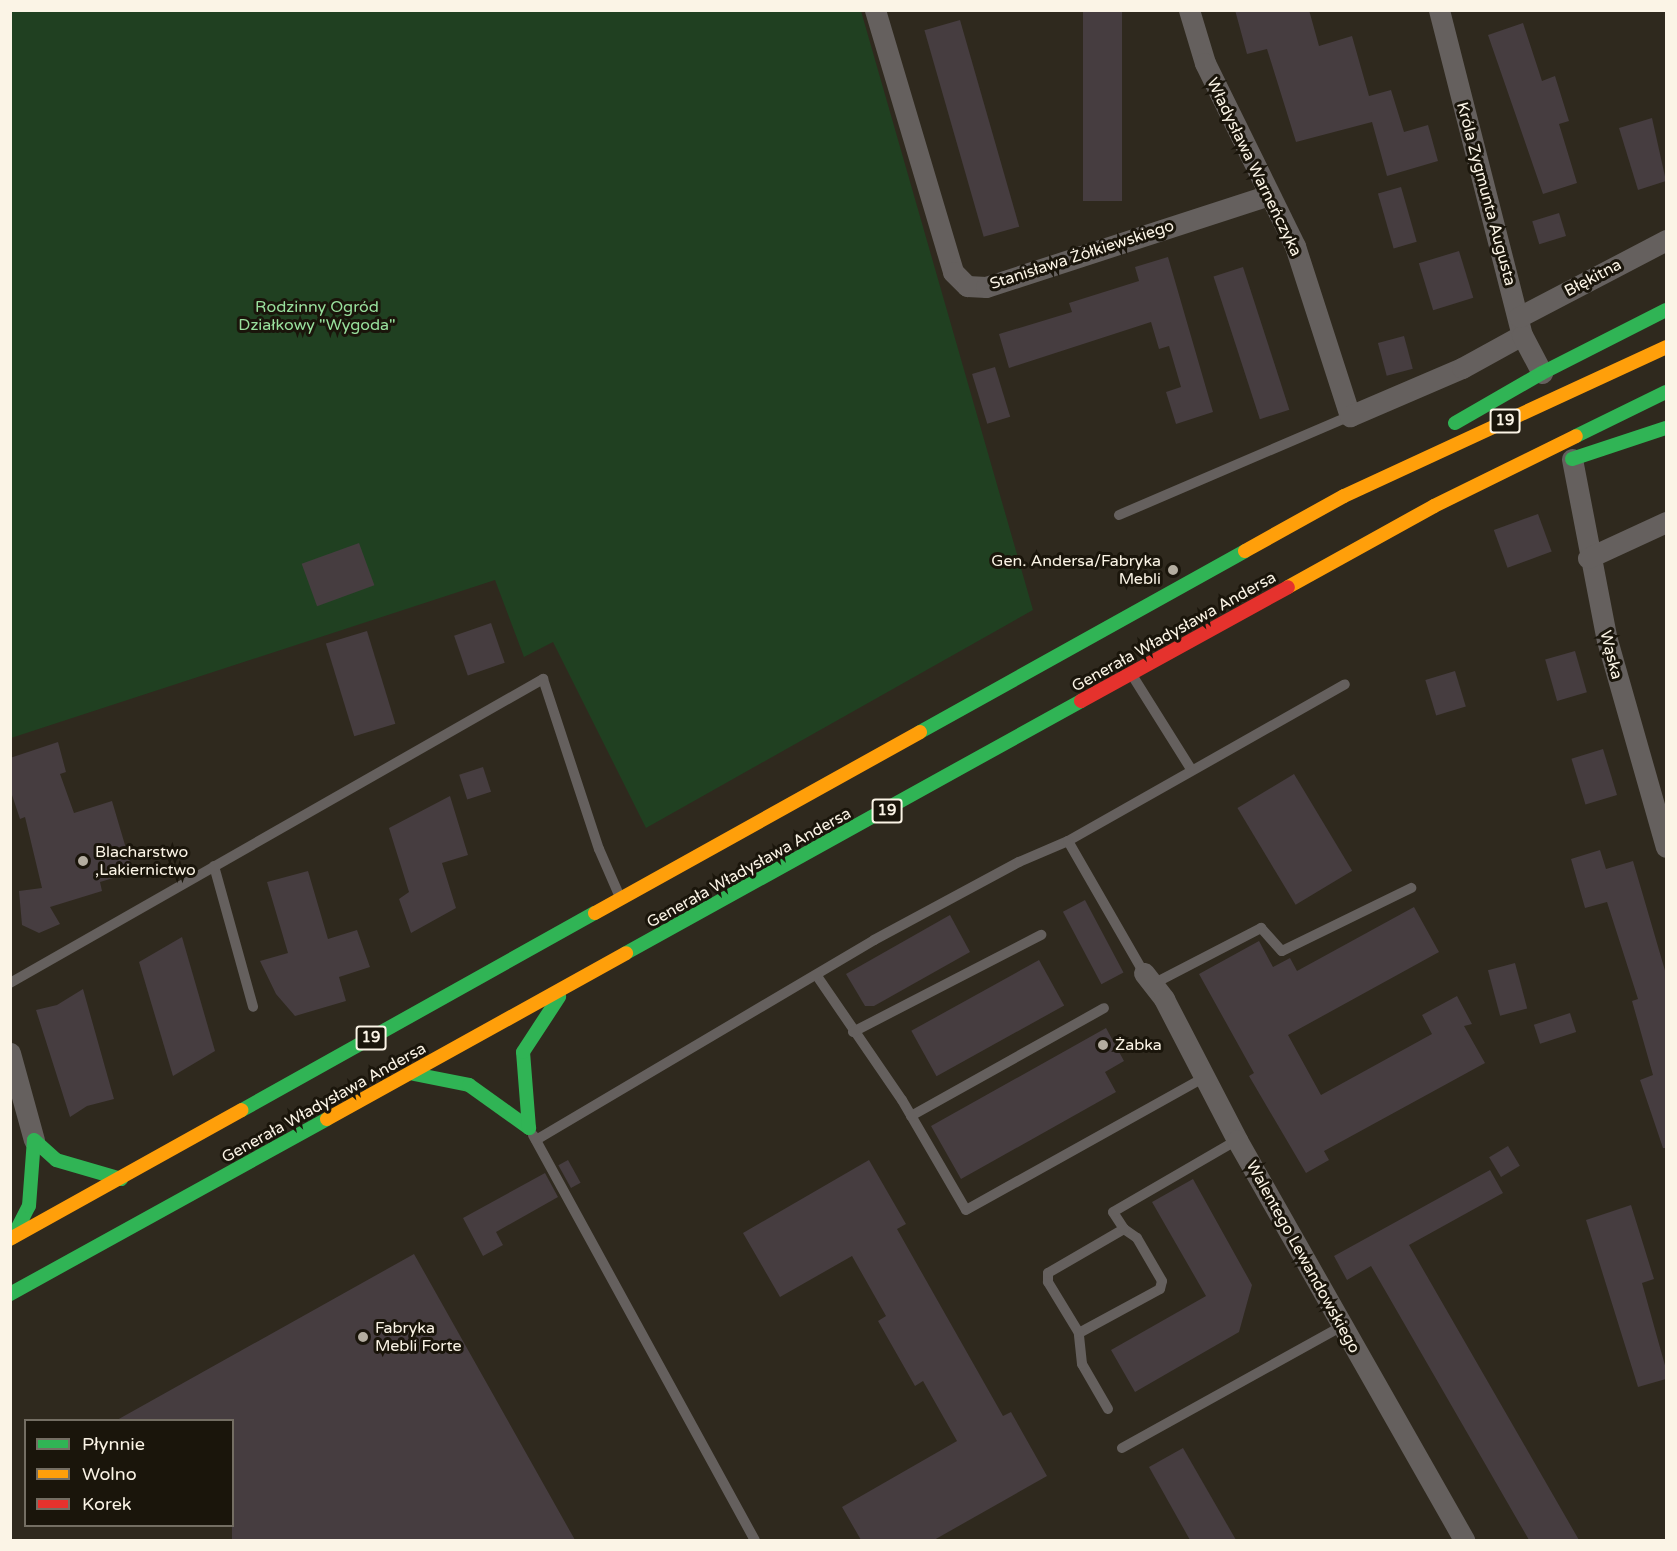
<!DOCTYPE html>
<html>
<head>
<meta charset="utf-8">
<style>
  body { margin:0 }
  #map { position:relative; width:1677px; height:1551px; overflow:hidden; background:#2f291e; font-family:"Varela Round",sans-serif }
  div>[style] { position:absolute }
  [style*='--x'] { left:calc(var(--x)*1px); top:calc(var(--y)*1px); width:calc(var(--w)*1px); rotate:calc(var(--a)*1deg) }
  .green>* { inset:0; background:#204021 }
  .building>* { inset:0; background:#463d40; transform-origin:0 0 }
  .lane>* { height:10px; margin:-5px; padding:0 5px; transform-origin:5px; border-radius:5px; background:#65605e }
  .street>* { height:21px; margin:-10.5px; padding:0 10.5px; transform-origin:10.5px; border-radius:10.5px; background:#65605e }
  .fast>* { height:14px; margin:-7px; padding:0 7px; transform-origin:7px; border-radius:7px; background:#30b455 }
  .slow>* { height:14px; margin:-7px; padding:0 7px; transform-origin:7px; border-radius:7px; background:#ff9f0a }
  .jam>* { height:14px; margin:-7px; padding:0 7px; transform-origin:7px; border-radius:7px; background:#e5322d }
  .dots>* { width:16px; height:16px; translate:-50% -50%; box-sizing:border-box; border:3px solid #1a150b; border-radius:50% }
  span { translate:-50% -50%; white-space:nowrap; text-align:center; line-height:1.15; -webkit-text-stroke:6px #1a150b; paint-order:stroke }
  .shield-label span { padding:2px 4px; background:#1a150b; border:2px solid; border-radius:4px; -webkit-text-stroke-width:0 }
  .shield-label { font-size:15px; color:#fbf4e6; font-weight:700 }
  .street-label { font-size:16px; color:#fbf4e6 }
  .park-label { font-size:16px; color:#99e09d }
  .poi-label { font-size:16px; color:#fbf4e6 }
  .right { translate:-100% -50%; text-align:right }
  .left { translate:0 -50%; text-align:left }
  .frame { position:absolute; inset:0; border:12px solid #fbf4e6; pointer-events:none }
  .legend { position:absolute; left:24px; top:1419px; width:210px; height:108px; box-sizing:border-box; background:#1a150b; border:2px solid #746e63; margin:0; padding:8px 10px; list-style:none; font-size:18px; color:#fbf4e6 }
  .legend li { display:flex; align-items:center; gap:12px; height:30px }
  .legend b { width:30px; border:2px solid #746e63 }
</style>
</head>
<body>
<div id="map">
  <div class="green">
    <i style="clip-path:polygon(10px 11px,861px 11px,1033px 610px,646px 828px,553px 642px,524px 657px,495px 580px,11px 738px)"></i>
  </div>
  <div class="building">
    <i style="left:1083px;top:10px;width:39px;height:191px"></i>
    <i style="clip-path:polygon(1235px 10px,1309px 10px,1319px 46px,1352px 36px,1369px 96px,1391px 90px,1404px 132px,1428px 125px,1438px 161px,1387px 176px,1372px 122px,1296px 142px,1267px 49px,1247px 54px)"></i>
    <i style="left:960px;top:20px;width:215px;height:37px;rotate:74deg"></i>
    <i style="clip-path:polygon(1523px 23px,1542px 81px,1555px 76px,1569px 121px,1559px 124px,1577px 183px,1543px 194px,1488px 35px)"></i>
    <i style="clip-path:polygon(1652px 118px,1666px 181px,1638px 190px,1619px 128px)"></i>
    <i style="left:1401px;top:187px;width:57px;height:24px;rotate:74deg"></i>
    <i style="left:1559px;top:213px;width:24px;height:28px;rotate:73deg"></i>
    <i style="left:1459px;top:251px;width:49px;height:42px;rotate:73deg"></i>
    <i style="clip-path:polygon(1168px 257px,1213px 412px,1176px 424px,1166px 392px,1181px 387px,1169px 346px,1159px 349px,1151px 322px,1009px 368px,999px 334px,1072px 312px,1069px 303px,1139px 281px,1135px 267px)"></i>
    <i style="left:1243px;top:267px;width:150px;height:31px;rotate:72deg"></i>
    <i style="left:1404px;top:336px;width:34px;height:27px;rotate:75deg"></i>
    <i style="left:995px;top:367px;width:52px;height:24px;rotate:73deg"></i>
    <i style="left:1538px;top:514px;width:40px;height:47px;rotate:70deg"></i>
    <i style="left:359px;top:543px;width:45px;height:61px;rotate:70deg"></i>
    <i style="left:491px;top:623px;width:42px;height:39px;rotate:71deg"></i>
    <i style="left:367px;top:631px;width:97px;height:43px;rotate:73deg"></i>
    <i style="left:1575px;top:651px;width:43px;height:31px;rotate:74deg"></i>
    <i style="left:1455px;top:671px;width:37px;height:31px;rotate:73deg"></i>
    <i style="clip-path:polygon(58px 742px,66px 772px,60px 774px,74px 813px,112px 801px,133px 872px,100px 882px,102px 891px,50px 907px,60px 924px,39px 933px,22px 925px,19px 891px,42px 888px,25px 817px,20px 819px,10px 789px,10px 758px)"></i>
    <i style="left:1603px;top:749px;width:48px;height:33px;rotate:73deg"></i>
    <i style="left:483px;top:767px;width:26px;height:25px;rotate:72deg"></i>
    <i style="left:1294px;top:774px;width:113px;height:66px;rotate:59deg"></i>
    <i style="clip-path:polygon(450px 796px,468px 855px,442px 863px,456px 908px,411px 933px,399px 899px,409px 892px,389px 828px)"></i>
    <i style="clip-path:polygon(1600px 850px,1606px 869px,1633px 861px,1666px 974px,1666px 1148px,1663px 1148px,1640px 1080px,1653px 1075px,1632px 1001px,1638px 999px,1607px 902px,1585px 908px,1571px 859px)"></i>
    <i style="clip-path:polygon(308px 871px,328px 939px,357px 930px,370px 967px,339px 977px,346px 1001px,295px 1016px,276px 994px,260px 961px,288px 953px,267px 882px)"></i>
    <i style="left:1085px;top:900px;width:82px;height:25px;rotate:62deg"></i>
    <i style="clip-path:polygon(1414px 907px,1439px 952px,1288px 1035px,1321px 1095px,1432px 1034px,1422px 1015px,1457px 996px,1472px 1024px,1464px 1026px,1485px 1063px,1324px 1151px,1329px 1160px,1306px 1173px,1249px 1076px,1254px 1073px,1199px 974px,1259px 941px,1273px 967px,1290px 958px,1297px 971px)"></i>
    <i style="clip-path:polygon(950px 915px,970px 952px,874px 1006px,865px 1006px,846px 974px)"></i>
    <i style="clip-path:polygon(182px 937px,215px 1051px,173px 1076px,139px 962px)"></i>
    <i style="left:1039px;top:960px;width:52px;height:146px;rotate:61deg"></i>
    <i style="left:1515px;top:963px;width:47px;height:28px;rotate:75deg"></i>
    <i style="clip-path:polygon(83px 989px,114px 1099px,87px 1106px,70px 1117px,36px 1010px,57px 1005px)"></i>
    <i style="left:1570px;top:1013px;width:20px;height:38px;rotate:72deg"></i>
    <i style="clip-path:polygon(1106px 1028px,1124px 1061px,1105px 1072px,1116px 1092px,961px 1179px,931px 1126px)"></i>
    <i style="left:1508px;top:1146px;width:23px;height:22px;rotate:59deg"></i>
    <i style="left:568px;top:1160px;width:26px;height:11px;rotate:61deg"></i>
    <i style="clip-path:polygon(869px 1160px,906px 1224px,897px 1229px,1003px 1416px,1011px 1412px,1047px 1476px,934px 1540px,861px 1540px,842px 1507px,957px 1441px,923px 1381px,915px 1386px,878px 1321px,886px 1316px,852px 1256px,780px 1297px,743px 1233px)"></i>
    <i style="clip-path:polygon(1490px 1170px,1503px 1193px,1409px 1245px,1579px 1540px,1529px 1540px,1371px 1266px,1347px 1280px,1334px 1256px)"></i>
    <i style="clip-path:polygon(545px 1173px,558px 1197px,496px 1232px,503px 1245px,483px 1256px,463px 1218px)"></i>
    <i style="clip-path:polygon(1193px 1179px,1252px 1285px,1239px 1332px,1135px 1392px,1111px 1350px,1206px 1296px,1152px 1202px)"></i>
    <i style="clip-path:polygon(1631px 1205px,1654px 1279px,1642px 1283px,1666px 1369px,1666px 1379px,1638px 1387px,1586px 1220px)"></i>
    <i style="clip-path:polygon(414px 1254px,575px 1540px,232px 1540px,232px 1420px,117px 1420px)"></i>
    <i style="clip-path:polygon(1183px 1448px,1236px 1540px,1190px 1540px,1149px 1467px)"></i>
  </div>
  <div class="lane">
    <i style="--x:1119;--y:515;--w:251;--a:-23.2"></i>
    <i style="--x:1132;--y:675;--w:111;--a:57.9"></i>
    <i style="--x:1068;--y:841;--w:318;--a:-29.5"></i>
    <i style="--x:214;--y:866;--w:146;--a:74.5"></i>
    <i style="--x:817;--y:976;--w:150;--a:55.6"></i>
    <i style="--x:902;--y:1100;--w:127;--a:59.8"></i>
    <i style="--x:966;--y:1210;--w:274;--a:-29.1"></i>
    <i style="--x:10;--y:983;--w:614;--a:-29.7"></i>
    <i style="--x:543;--y:679;--w:179;--a:71.8"></i>
    <i style="--x:599;--y:849;--w:50;--a:66.5"></i>
    <i style="--x:1153;--y:984;--w:122;--a:-27.4"></i>
    <i style="--x:1261;--y:928;--w:31;--a:48"></i>
    <i style="--x:1282;--y:951;--w:144;--a:-26"></i>
    <i style="--x:853;--y:1032;--w:212;--a:-27.3"></i>
    <i style="--x:911;--y:1116;--w:221;--a:-29.2"></i>
    <i style="--x:533;--y:1135;--w:462;--a:61.3"></i>
    <i style="--x:536;--y:1140;--w:393;--a:-30.6"></i>
    <i style="--x:874;--y:940;--w:165;--a:-28.3"></i>
    <i style="--x:1019;--y:862;--w:53;--a:-23.2"></i>
    <i style="--x:1068;--y:841;--w:152;--a:60.1"></i>
    <i style="--x:1079;--y:1333;--w:92;--a:-28.5"></i>
    <i style="--x:1160;--y:1289;--w:8;--a:-76"></i>
    <i style="--x:1162;--y:1281;--w:50;--a:-120.2"></i>
    <i style="--x:1137;--y:1238;--w:16;--a:-145"></i>
    <i style="--x:1108;--y:1409;--w:52;--a:-120"></i>
    <i style="--x:1082;--y:1364;--w:31;--a:-96"></i>
    <i style="--x:1079;--y:1333;--w:60;--a:-121.3"></i>
    <i style="--x:1048;--y:1282;--w:9;--a:-90"></i>
    <i style="--x:1048;--y:1273;--w:88;--a:-30.1"></i>
    <i style="--x:1124;--y:1229;--w:20;--a:-123"></i>
    <i style="--x:1113;--y:1212;--w:143;--a:-30.1"></i>
    <i style="--x:1122;--y:1448;--w:252;--a:-29"></i>
  </div>
  <div class="street">
    <i style="--x:875;--y:10;--w:273;--a:73.4"></i>
    <i style="--x:953;--y:272;--w:20;--a:45"></i>
    <i style="--x:967;--y:286;--w:19;--a:3"></i>
    <i style="--x:986;--y:287;--w:298;--a:-18"></i>
    <i style="--x:1189;--y:10;--w:55;--a:73.2"></i>
    <i style="--x:1205;--y:63;--w:204;--a:63.8"></i>
    <i style="--x:1295;--y:246;--w:179;--a:72.1"></i>
    <i style="--x:1350;--y:416;--w:122;--a:-23.2"></i>
    <i style="--x:1462;--y:368;--w:68;--a:-28.8"></i>
    <i style="--x:1439;--y:10;--w:335;--a:75.7"></i>
    <i style="--x:1522;--y:335;--w:43;--a:62.2"></i>
    <i style="--x:1519;--y:317;--w:166;--a:-27.6"></i>
    <i style="--x:1572;--y:459;--w:184;--a:79.1"></i>
    <i style="--x:1607;--y:640;--w:215;--a:74.1"></i>
    <i style="--x:1588;--y:558;--w:86;--a:-24.8"></i>
    <i style="--x:1144;--y:973;--w:33;--a:52"></i>
    <i style="--x:1164;--y:999;--w:159;--a:62.6"></i>
    <i style="--x:1237;--y:1140;--w:460;--a:60.4"></i>
    <i style="--x:10;--y:1053;--w:90;--a:74.6"></i>
  </div>
  <div class="fast">
    <i style="--x:1542;--y:373;--w:139;--a:-26.9"></i>
    <i style="--x:1455;--y:423;--w:100;--a:-29.9"></i>
    <i style="--x:1576;--y:436;--w:100;--a:-26.1"></i>
    <i style="--x:1572;--y:459;--w:99;--a:-18.3"></i>
    <i style="--x:920;--y:732;--w:372;--a:-29.1"></i>
    <i style="--x:626;--y:953;--w:520;--a:-28.98"></i>
    <i style="--x:414;--y:1074;--w:56;--a:11.3"></i>
    <i style="--x:469;--y:1085;--w:74;--a:35.6"></i>
    <i style="--x:242;--y:1110;--w:404;--a:-29.2"></i>
    <i style="--x:529;--y:1128;--w:76;--a:-94.5"></i>
    <i style="--x:523;--y:1052;--w:66;--a:-56.8"></i>
    <i style="--x:34;--y:1140;--w:30;--a:42"></i>
    <i style="--x:56;--y:1160;--w:68;--a:16.3"></i>
    <i style="--x:13;--y:1237;--w:35;--a:-63"></i>
    <i style="--x:29;--y:1206;--w:66;--a:-85.7"></i>
    <i style="--x:10;--y:1294;--w:362;--a:-28.9"></i>
  </div>
  <div class="slow">
    <i style="--x:1245;--y:551;--w:113;--a:-29.1"></i>
    <i style="--x:1344;--y:496;--w:355;--a:-24.8"></i>
    <i style="--x:1288;--y:587;--w:167;--a:-29"></i>
    <i style="--x:1434;--y:506;--w:158;--a:-26.2"></i>
    <i style="--x:595;--y:913;--w:372;--a:-29.1"></i>
    <i style="--x:327;--y:1119;--w:342;--a:-29"></i>
    <i style="--x:10;--y:1239;--w:265;--a:-29.1"></i>
  </div>
  <div class="jam">
    <i style="--x:1081;--y:701;--w:236;--a:-28.8"></i>
  </div>
  <div class="dots">
    <i style="left:1173px;top:570px;background:#b4ada0"></i>
    <i style="left:83px;top:861px;background:#b4ada0"></i>
    <i style="left:1103px;top:1045px;background:#b4ada0"></i>
    <i style="left:363px;top:1337px;background:#b4ada0"></i>
  </div>
  <div class="shield-label">
    <span style="left:1505px;top:421px">19</span>
    <span style="left:887px;top:811px">19</span>
    <span style="left:371px;top:1038px">19</span>
  </div>
  <div class="street-label">
    <span style="left:1254px;top:167px;rotate:64deg">Władysława Warneńczyka</span>
    <span style="left:1486px;top:194px;rotate:75deg">Króla Zygmunta Augusta</span>
    <span style="left:1082px;top:255px;rotate:-18deg">Stanisława Żółkiewskiego</span>
    <span style="left:1593px;top:278px;rotate:-28deg">Błękitna</span>
    <span style="left:1174px;top:632px;rotate:-29deg">Generała Władysława Andersa</span>
    <span style="left:1611px;top:655px;rotate:76deg">Wąska</span>
    <span style="left:749px;top:868px;rotate:-29deg">Generała Władysława Andersa</span>
    <span style="left:324px;top:1103px;rotate:-29deg">Generała Władysława Andersa</span>
    <span style="left:1303px;top:1257px;rotate:61deg">Walentego Lewandowskiego</span>
  </div>
  <div class="park-label">
    <span style="left:317px;top:316px">Rodzinny Ogród<br>Działkowy "Wygoda"</span>
  </div>
  <div class="poi-label">
    <span class="right" style="left:1161px;top:570px">Gen. Andersa/Fabryka<br>Mebli</span>
    <span class="left" style="left:95px;top:861px">Blacharstwo<br>,Lakiernictwo</span>
    <span class="left" style="left:1115px;top:1045px">Żabka</span>
    <span class="left" style="left:375px;top:1337px">Fabryka<br>Mebli Forte</span>
  </div>
  <div class="frame"></div>
  <ul class="legend">
  <li><b style="height:8px;background:#30b455"></b>Płynnie</li>
  <li><b style="height:8px;background:#ff9f0a"></b>Wolno</li>
  <li><b style="height:8px;background:#e5322d"></b>Korek</li>
  </ul>
</div>
</body>
</html>
